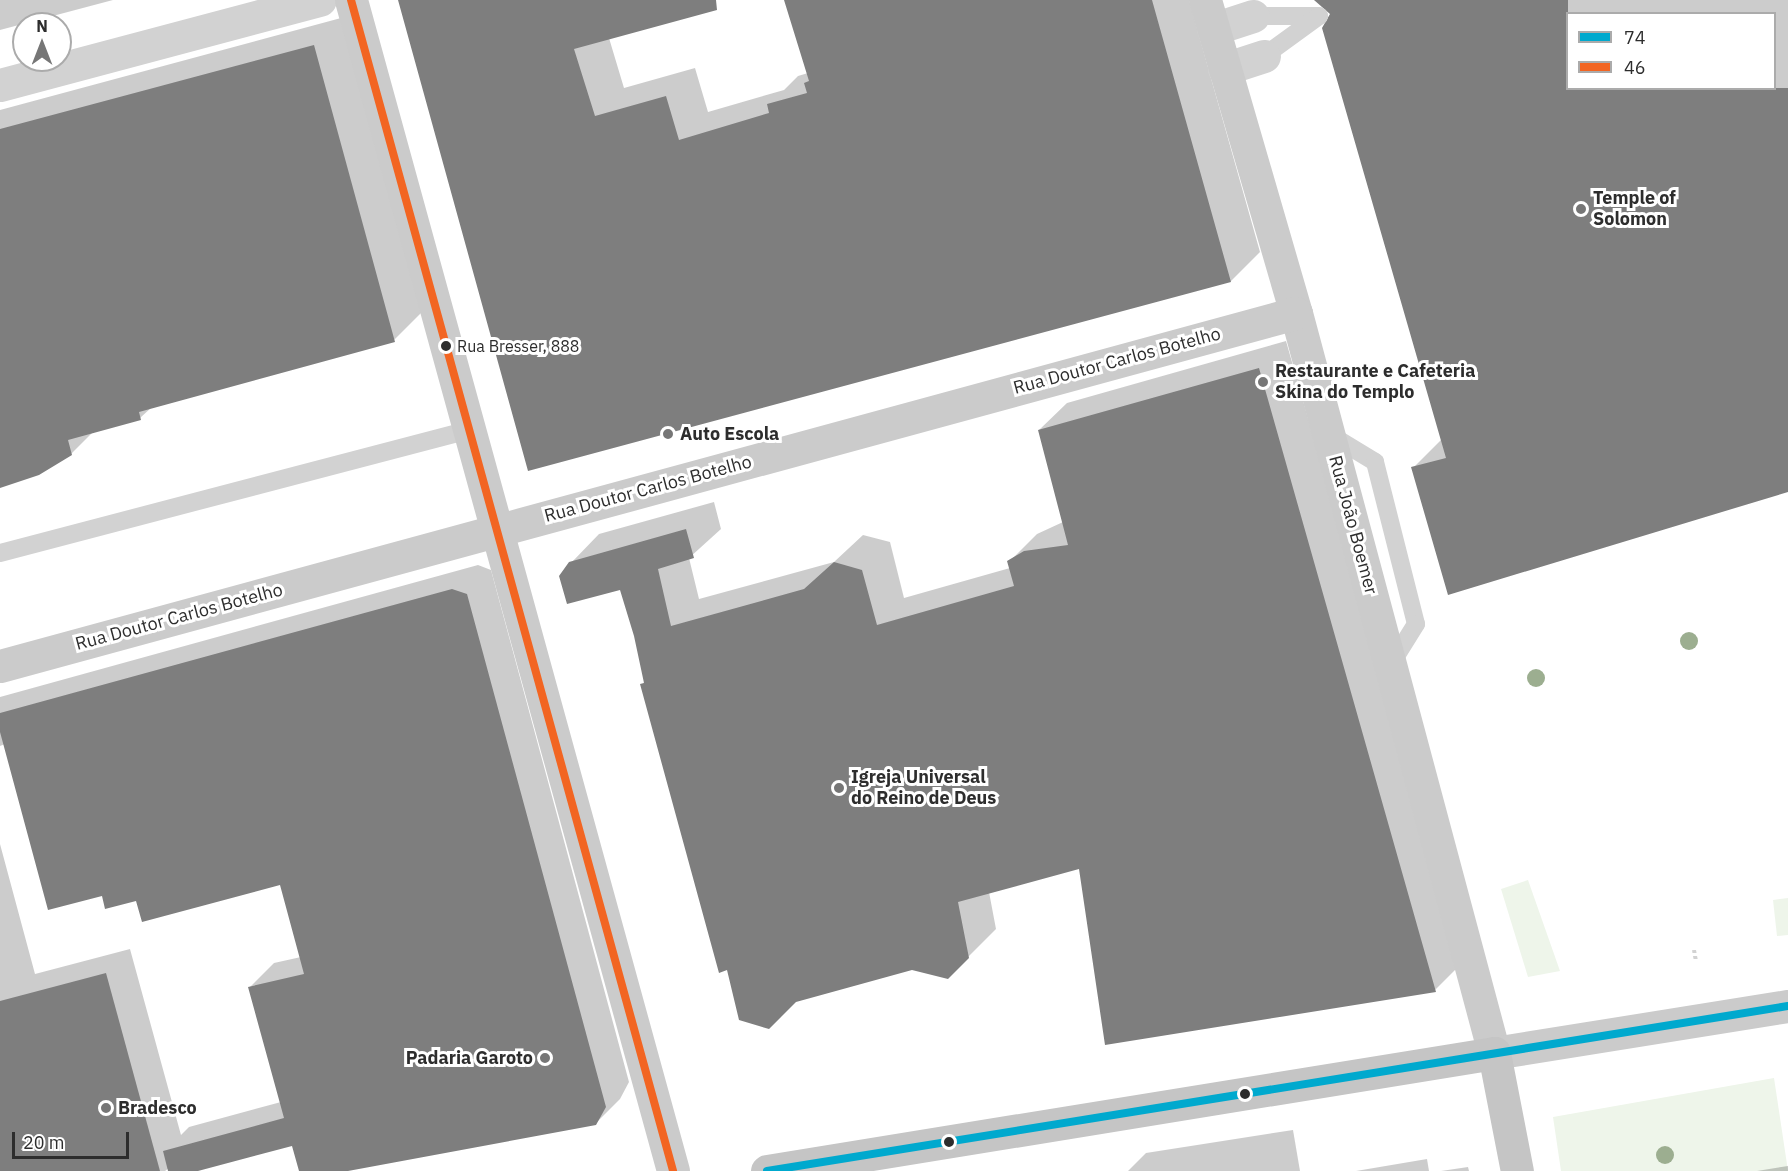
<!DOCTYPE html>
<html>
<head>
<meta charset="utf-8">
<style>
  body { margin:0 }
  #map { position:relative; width:1788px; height:1171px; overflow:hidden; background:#fff; font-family:"IBM Plex Sans",sans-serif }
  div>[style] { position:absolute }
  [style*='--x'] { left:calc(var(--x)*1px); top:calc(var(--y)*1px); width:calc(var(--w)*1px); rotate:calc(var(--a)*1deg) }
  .green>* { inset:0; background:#eef5ea }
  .shadow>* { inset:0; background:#0003 }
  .building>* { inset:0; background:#7e7e7e }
  .path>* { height:4px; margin-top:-2px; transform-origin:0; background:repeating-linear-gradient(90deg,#d2d2d2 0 3px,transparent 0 6px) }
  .lane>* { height:18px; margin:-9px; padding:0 9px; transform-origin:9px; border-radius:9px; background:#d2d2d2 }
  .street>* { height:33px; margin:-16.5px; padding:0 16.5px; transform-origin:16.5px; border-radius:16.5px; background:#d2d2d2 }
  .secondary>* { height:33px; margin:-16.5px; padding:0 16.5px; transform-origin:16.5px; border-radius:16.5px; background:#cbcbcb }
  .primary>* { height:33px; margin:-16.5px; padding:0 16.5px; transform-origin:16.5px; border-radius:16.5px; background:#c5c5c5 }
  .bus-1>* { height:8px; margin:-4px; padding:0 4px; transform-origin:4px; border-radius:4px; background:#00a9ce }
  .bus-2>* { height:8px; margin:-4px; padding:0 4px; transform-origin:4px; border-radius:4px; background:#f26522 }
  .trees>* { width:18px; height:18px; margin:-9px; border-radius:50%; background:#9cae90 }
  .dots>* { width:16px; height:16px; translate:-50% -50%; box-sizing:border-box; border:3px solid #fff; border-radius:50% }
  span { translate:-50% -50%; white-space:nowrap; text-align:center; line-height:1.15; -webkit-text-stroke:6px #fff; paint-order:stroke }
  .bus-label { font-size:16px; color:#2d2d2d }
  .left { translate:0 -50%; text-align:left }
  .poi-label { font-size:18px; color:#2d2d2d; font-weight:700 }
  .right { translate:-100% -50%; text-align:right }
  .street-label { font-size:18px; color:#2d2d2d }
  .legend { position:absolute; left:1566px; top:12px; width:210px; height:78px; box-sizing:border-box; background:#fff; border:2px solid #ababab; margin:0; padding:8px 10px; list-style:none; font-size:18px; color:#2d2d2d }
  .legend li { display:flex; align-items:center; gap:12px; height:30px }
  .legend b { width:30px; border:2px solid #ababab }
  .north { position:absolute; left:12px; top:12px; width:60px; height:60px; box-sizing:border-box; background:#fff; border:2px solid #ababab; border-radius:50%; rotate:0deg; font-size:16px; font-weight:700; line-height:24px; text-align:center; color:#2d2d2d }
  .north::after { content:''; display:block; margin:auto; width:21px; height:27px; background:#767676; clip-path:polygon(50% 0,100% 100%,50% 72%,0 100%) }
  .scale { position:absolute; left:12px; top:1132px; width:117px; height:27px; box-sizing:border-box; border:3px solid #2d2d2d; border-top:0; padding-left:8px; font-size:18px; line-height:21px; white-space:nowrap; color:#2d2d2d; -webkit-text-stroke:4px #fff; paint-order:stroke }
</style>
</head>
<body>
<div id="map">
  <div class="green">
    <i style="clip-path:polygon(1528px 880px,1560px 971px,1528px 977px,1501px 889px)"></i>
    <i style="clip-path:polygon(1788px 898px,1788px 935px,1777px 936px,1773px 900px)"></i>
    <i style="clip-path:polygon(1774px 1078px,1788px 1171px,1561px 1171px,1553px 1117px)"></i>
  </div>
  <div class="shadow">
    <i style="clip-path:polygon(0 0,113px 0,0 30px)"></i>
    <i style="clip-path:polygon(399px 0,703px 0,609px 38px,624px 88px,695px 68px,708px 112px,784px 90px,798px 76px,808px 73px,786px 0,1189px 0,1260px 252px,1231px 281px,529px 469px)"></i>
    <i style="clip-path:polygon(evenodd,1316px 0,1788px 0,1788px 490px,1413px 468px,1442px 439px,1332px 14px,1316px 0,1568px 14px,1774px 14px,1774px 88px,1568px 88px,1568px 14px)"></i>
    <i style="clip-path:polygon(341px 18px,422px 312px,394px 340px,152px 407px,140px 418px,93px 432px,71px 454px,0 485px,0 110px)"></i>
    <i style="clip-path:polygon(1286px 341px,1463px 962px,1435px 990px,1080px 867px,989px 892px,996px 929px,968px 957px,911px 968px,728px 969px,642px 685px,645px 681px,636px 635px,621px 588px,571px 563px,599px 534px,714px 502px,721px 529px,689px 558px,699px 599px,834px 562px,863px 535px,890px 542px,904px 598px,1010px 568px,1009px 562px,1037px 534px,1063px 522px,1039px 430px,1067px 403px)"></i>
    <i style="clip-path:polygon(478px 565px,491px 570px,629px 1082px,620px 1099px,595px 1124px,343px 1171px,300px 1171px,293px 1145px,192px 1171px,170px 1171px,169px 1168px,165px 1171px,0 1171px,0 844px,35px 974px,130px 949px,181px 1135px,189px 1127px,281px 1102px,249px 988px,274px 963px,301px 957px,281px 883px,137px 899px,103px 894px,5px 744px,0 746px,0 697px)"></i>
    <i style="clip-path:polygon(1293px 1130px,1300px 1171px,1128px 1171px,1146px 1153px)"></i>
    <i style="clip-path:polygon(1427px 1159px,1429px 1171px,1356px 1171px)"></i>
    <i style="clip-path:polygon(1788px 1166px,1788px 1171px,1757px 1171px)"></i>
    <i style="clip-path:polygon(1468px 1167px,1469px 1171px,1441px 1171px)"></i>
  </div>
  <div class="building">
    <i style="clip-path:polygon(398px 0,716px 0,717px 10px,574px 49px,595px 116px,666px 96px,679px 140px,769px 113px,767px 104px,807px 93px,804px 83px,809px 81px,784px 0,1152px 0,1231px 282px,528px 471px)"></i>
    <i style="clip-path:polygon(1314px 0,1568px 0,1568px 88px,1788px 88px,1788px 492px,1448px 595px,1411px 467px,1446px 458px,1322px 28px,1330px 14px)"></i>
    <i style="clip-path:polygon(314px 45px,395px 342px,139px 412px,141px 420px,68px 440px,72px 455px,39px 475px,0 488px,0 129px)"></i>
    <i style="clip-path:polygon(1259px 368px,1436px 992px,1105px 1045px,1079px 869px,958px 902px,969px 958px,948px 979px,912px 970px,796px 1002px,769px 1029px,739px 1020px,727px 970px,719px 973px,640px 684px,644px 683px,634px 636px,620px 590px,567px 604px,559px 576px,569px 562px,686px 529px,694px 558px,658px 569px,671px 626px,804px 589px,834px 562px,862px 570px,877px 625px,1014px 586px,1007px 561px,1024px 551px,1068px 545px,1038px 430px)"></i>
    <i style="clip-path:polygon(452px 589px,467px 594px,606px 1107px,596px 1125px,348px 1171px,299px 1171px,292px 1146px,198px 1171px,168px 1171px,163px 1151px,284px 1118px,248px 987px,304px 974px,280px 885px,142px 922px,136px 901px,105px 909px,102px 896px,48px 910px,0 732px,0 713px)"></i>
    <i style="clip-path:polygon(106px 973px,160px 1171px,0 1171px,0 1001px)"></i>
  </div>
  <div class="path">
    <i style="--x:1694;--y:950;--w:11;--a:80"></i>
  </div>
  <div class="lane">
    <i style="--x:1253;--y:16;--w:66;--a:0"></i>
    <i style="--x:1264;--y:56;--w:68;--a:-36"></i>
    <i style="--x:1329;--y:434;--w:54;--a:31.3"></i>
    <i style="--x:1375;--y:462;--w:167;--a:75.8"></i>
    <i style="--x:1416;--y:624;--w:47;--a:122"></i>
    <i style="--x:0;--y:553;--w:484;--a:-14.7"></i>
  </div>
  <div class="street">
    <i style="--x:1213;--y:29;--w:42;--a:-18"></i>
    <i style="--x:1224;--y:69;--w:42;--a:-18"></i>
    <i style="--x:0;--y:85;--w:331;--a:-14.9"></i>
  </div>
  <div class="secondary">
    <i style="--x:351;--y:0;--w:1214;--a:74.62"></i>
    <i style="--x:1205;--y:0;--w:326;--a:73.8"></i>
    <i style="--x:1296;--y:313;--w:766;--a:75.02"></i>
    <i style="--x:1494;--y:1053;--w:298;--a:-9.1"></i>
    <i style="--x:0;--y:666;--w:1343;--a:-15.24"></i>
  </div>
  <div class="primary">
    <i style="--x:767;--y:1171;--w:737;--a:-9.22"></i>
    <i style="--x:1494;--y:1053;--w:120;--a:79"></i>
  </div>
  <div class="bus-1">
    <i style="--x:767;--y:1171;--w:1034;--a:-9.18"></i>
  </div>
  <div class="bus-2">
    <i style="--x:351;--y:0;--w:1214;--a:74.62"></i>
  </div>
  <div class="trees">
    <i style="left:1689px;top:641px"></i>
    <i style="left:1536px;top:678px"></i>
    <i style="left:1665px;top:1155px"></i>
  </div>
  <div class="dots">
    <i style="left:1581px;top:209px;background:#767676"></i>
    <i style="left:446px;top:346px;background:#2d2d2d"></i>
    <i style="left:1263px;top:382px;background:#767676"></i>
    <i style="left:668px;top:434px;background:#767676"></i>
    <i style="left:839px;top:788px;background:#767676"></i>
    <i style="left:545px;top:1058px;background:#767676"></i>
    <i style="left:1245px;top:1094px;background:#2d2d2d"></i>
    <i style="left:106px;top:1108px;background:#767676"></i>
    <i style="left:949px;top:1142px;background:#2d2d2d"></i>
  </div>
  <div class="bus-label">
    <span class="left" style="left:457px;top:346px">Rua Bresser, 888</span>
  </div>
  <div class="poi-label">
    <span class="left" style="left:1593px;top:209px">Temple of<br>Solomon</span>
    <span class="left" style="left:1275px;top:382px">Restaurante e Cafeteria<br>Skina do Templo</span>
    <span class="left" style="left:680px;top:434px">Auto Escola</span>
    <span class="left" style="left:851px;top:788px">Igreja Universal<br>do Reino de Deus</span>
    <span class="right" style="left:533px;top:1058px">Padaria Garoto</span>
    <span class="left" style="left:118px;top:1108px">Bradesco</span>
  </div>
  <div class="street-label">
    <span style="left:1117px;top:361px;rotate:-15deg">Rua Doutor Carlos Botelho</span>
    <span style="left:648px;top:489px;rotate:-15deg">Rua Doutor Carlos Botelho</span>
    <span style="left:1353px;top:525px;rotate:75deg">Rua João Boemer</span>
    <span style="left:179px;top:617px;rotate:-15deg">Rua Doutor Carlos Botelho</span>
  </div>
  <ul class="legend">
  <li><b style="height:8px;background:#00a9ce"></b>74</li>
  <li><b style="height:8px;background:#f26522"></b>46</li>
  </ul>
  <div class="north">N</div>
  <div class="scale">20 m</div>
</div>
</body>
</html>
